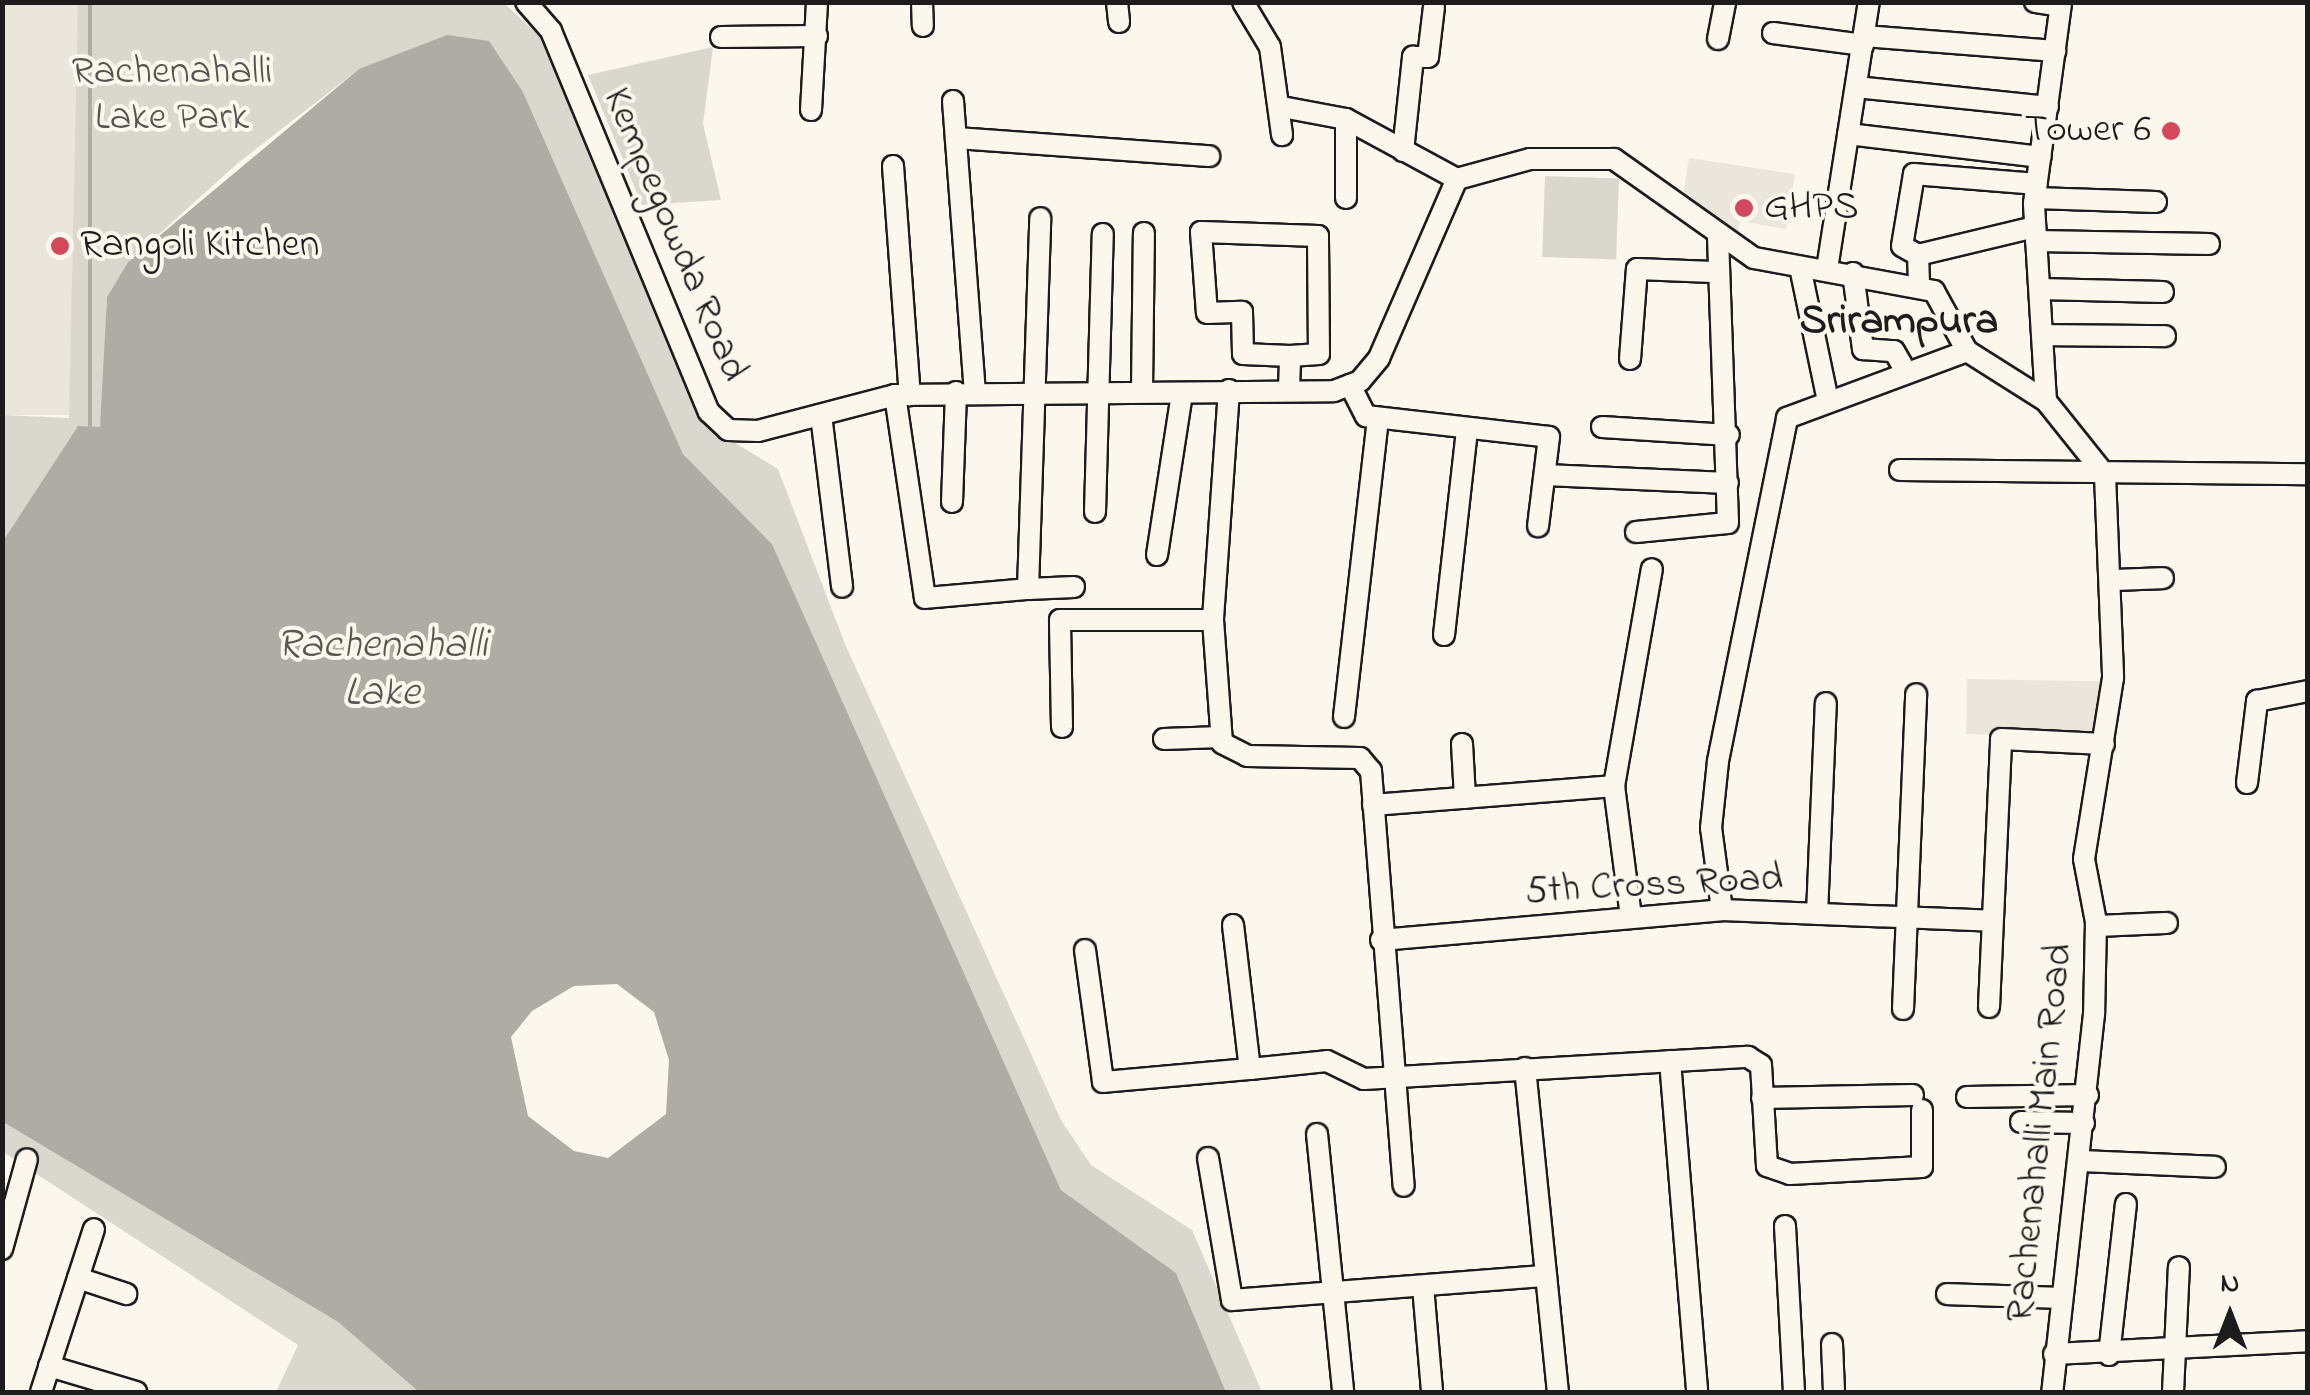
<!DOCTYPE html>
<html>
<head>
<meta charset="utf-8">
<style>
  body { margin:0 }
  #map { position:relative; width:2310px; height:1395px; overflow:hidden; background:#fbf7ec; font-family:"Indie Flower",sans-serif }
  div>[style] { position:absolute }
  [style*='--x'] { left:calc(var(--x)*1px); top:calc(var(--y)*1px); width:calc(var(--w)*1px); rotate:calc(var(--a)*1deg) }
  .built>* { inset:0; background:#eae6dc; transform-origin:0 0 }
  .green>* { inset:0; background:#dad7ce; transform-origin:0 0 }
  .water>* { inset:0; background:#afaca5 }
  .stream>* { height:4px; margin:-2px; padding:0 2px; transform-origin:2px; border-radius:2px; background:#afaca5 }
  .roads { filter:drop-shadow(2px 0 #1c1c1c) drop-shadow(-2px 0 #1c1c1c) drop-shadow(0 2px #1c1c1c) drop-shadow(0 -2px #1c1c1c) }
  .minor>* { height:20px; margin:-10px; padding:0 10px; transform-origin:10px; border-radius:10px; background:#fbf7ec }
  .dots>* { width:28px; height:28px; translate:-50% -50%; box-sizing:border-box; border:5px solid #fbf7ec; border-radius:50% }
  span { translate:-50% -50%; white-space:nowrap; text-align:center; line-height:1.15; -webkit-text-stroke:8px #fbf7ec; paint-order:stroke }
  .park-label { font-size:40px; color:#555451 }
  .poi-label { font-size:40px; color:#1c1c1c }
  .right { translate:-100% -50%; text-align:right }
  .left { translate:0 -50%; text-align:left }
  .street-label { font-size:40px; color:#1c1c1c }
  .neighbourhood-label { font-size:42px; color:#1c1c1c; font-weight:700 }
  .water-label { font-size:42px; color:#575653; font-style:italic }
  .frame { position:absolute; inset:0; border:5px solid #1c1c1c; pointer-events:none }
  .north { position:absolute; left:2180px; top:1265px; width:100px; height:100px; -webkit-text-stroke:8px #fbf7ec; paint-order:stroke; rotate:0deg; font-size:28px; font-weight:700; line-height:40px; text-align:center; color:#1c1c1c }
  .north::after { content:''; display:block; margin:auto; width:35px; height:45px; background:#1c1c1c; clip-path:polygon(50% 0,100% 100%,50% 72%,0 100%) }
</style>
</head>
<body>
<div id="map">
  <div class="built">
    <i style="left:3px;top:3px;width:75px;height:412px"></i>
    <i style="clip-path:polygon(1689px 158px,1795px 174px,1786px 229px,1740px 221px,1737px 241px,1683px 196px)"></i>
    <i style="left:1967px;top:679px;width:135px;height:55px;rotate:1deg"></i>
  </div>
  <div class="green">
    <i style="clip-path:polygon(78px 3px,504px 3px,542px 39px,703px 423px,778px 469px,845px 644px,1061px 1120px,1091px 1165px,1192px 1230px,1262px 1392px,1226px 1392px,1176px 1273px,1061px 1190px,772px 544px,683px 454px,523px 92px,359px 69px,238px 163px,128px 262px,107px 297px,101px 428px,78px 426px,3px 541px,3px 415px,69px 418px)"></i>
    <i style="clip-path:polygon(713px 47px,703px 124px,721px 200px,642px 205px,588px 75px)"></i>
    <i style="left:1545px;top:176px;width:74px;height:81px;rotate:2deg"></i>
    <i style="clip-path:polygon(3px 1122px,338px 1322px,419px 1392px,276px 1392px,298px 1345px,3px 1152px)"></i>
  </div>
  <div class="water">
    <i style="clip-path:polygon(evenodd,447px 35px,489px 41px,523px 92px,683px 454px,772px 544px,1061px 1190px,1176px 1273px,1226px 1392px,419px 1392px,338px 1322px,3px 1122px,3px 541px,78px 426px,100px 427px,107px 297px,128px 262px,359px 69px,447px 35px,617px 984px,654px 1012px,669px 1060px,666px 1114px,608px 1158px,574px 1151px,528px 1116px,511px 1037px,532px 1011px,574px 986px,617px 984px)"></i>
  </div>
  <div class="stream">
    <i style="--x:90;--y:2;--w:426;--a:90"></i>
  </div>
  <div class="roads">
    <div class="minor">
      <i style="--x:526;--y:2;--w:38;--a:49"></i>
      <i style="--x:551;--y:31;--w:412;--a:67.5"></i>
      <i style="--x:709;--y:412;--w:26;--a:43"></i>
      <i style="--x:728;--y:430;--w:30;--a:2"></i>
      <i style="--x:758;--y:431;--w:142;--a:-14.7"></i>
      <i style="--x:895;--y:395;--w:439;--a:-0.5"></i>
      <i style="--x:1334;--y:391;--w:28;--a:-21"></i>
      <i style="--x:1360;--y:381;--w:30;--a:-50"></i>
      <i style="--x:1379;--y:358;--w:195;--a:-66.5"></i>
      <i style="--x:1457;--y:179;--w:76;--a:-15.3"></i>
      <i style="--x:1530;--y:159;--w:84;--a:0"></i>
      <i style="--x:1614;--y:159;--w:171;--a:35.3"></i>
      <i style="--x:1754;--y:258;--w:183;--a:10.4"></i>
      <i style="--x:1934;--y:291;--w:68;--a:61.2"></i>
      <i style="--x:1967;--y:351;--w:93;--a:32.3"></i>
      <i style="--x:2046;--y:401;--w:95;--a:51.4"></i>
      <i style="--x:2105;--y:475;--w:203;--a:87.7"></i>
      <i style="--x:2113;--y:678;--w:183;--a:99.1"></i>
      <i style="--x:2084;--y:859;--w:64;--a:79.2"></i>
      <i style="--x:2096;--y:922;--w:92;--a:91.2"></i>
      <i style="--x:2094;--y:1014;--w:380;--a:96.3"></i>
      <i style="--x:922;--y:2;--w:24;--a:88"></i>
      <i style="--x:1117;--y:2;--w:20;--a:84"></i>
      <i style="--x:1243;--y:2;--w:52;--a:59"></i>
      <i style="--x:1270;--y:47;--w:89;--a:82.2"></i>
      <i style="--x:2035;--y:2;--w:25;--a:9"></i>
      <i style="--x:1773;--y:33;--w:91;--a:7.6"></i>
      <i style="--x:1864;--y:36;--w:192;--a:4.5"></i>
      <i style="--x:721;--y:37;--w:96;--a:-0.6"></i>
      <i style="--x:1718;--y:39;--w:38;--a:-79"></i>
      <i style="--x:1856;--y:87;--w:193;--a:5.9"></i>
      <i style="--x:953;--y:101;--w:291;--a:85.7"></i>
      <i style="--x:1282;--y:107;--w:65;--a:10.6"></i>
      <i style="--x:1346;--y:119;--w:126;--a:28.4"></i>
      <i style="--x:811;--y:110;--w:108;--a:-86.8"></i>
      <i style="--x:1346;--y:119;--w:79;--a:90"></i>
      <i style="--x:1848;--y:134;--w:194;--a:6.8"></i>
      <i style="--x:956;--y:138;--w:254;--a:4.1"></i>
      <i style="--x:1403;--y:151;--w:95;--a:-83.9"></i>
      <i style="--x:1413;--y:57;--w:15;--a:0"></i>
      <i style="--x:1428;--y:57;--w:50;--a:-83.2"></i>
      <i style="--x:893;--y:166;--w:230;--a:85.8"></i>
      <i style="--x:2035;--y:198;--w:121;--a:1.9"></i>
      <i style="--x:2036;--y:241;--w:173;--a:1"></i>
      <i style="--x:1918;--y:255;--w:120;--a:-13.5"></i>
      <i style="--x:1800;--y:267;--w:137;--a:78.2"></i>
      <i style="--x:1827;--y:269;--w:270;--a:-81.1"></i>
      <i style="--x:1853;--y:273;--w:77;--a:82.5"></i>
      <i style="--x:1863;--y:349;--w:31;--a:4"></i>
      <i style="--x:1894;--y:351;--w:22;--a:60"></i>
      <i style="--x:1919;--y:283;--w:28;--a:-92"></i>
      <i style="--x:1918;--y:255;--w:18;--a:-151"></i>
      <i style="--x:1902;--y:246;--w:73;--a:-80.5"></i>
      <i style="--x:1914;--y:174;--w:123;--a:4.6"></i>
      <i style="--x:2040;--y:289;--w:123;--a:1.4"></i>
      <i style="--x:2042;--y:335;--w:123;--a:0.5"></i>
      <i style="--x:1630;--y:359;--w:90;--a:-85.6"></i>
      <i style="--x:1637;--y:269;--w:76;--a:2.3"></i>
      <i style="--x:1350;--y:385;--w:35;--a:63"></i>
      <i style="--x:1366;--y:416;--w:184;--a:6.5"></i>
      <i style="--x:1549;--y:437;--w:90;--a:97"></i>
      <i style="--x:1289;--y:389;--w:33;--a:-88"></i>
      <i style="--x:1290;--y:356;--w:29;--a:-4"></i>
      <i style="--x:1319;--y:354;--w:118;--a:-90.5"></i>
      <i style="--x:1318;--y:236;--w:117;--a:-178"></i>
      <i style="--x:1201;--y:232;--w:81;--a:85.8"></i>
      <i style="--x:1207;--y:313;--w:35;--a:-2"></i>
      <i style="--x:1242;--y:312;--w:42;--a:88.6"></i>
      <i style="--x:1243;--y:354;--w:47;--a:2.4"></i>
      <i style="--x:1142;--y:390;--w:157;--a:-89.3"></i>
      <i style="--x:1229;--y:390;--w:231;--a:94"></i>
      <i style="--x:1213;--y:620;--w:123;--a:85.8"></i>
      <i style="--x:1222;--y:743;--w:28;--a:27"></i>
      <i style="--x:1247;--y:756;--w:113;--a:1"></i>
      <i style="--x:1360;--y:758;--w:17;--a:50"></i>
      <i style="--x:1371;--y:771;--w:416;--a:85.5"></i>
      <i style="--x:895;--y:395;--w:205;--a:81.6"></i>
      <i style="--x:925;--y:598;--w:103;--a:-5"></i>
      <i style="--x:1028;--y:589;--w:371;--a:-88.1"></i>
      <i style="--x:2046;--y:401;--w:198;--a:-93.5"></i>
      <i style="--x:2034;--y:203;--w:203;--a:-82.3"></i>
      <i style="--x:821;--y:415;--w:173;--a:83"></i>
      <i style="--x:1602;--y:427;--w:127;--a:3.6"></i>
      <i style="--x:1900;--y:470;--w:408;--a:0.6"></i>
      <i style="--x:1545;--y:475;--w:183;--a:2.5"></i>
      <i style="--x:952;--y:502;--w:110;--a:-87.9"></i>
      <i style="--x:1095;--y:512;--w:278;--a:-88.4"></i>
      <i style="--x:1636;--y:532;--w:92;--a:-5.6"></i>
      <i style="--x:1728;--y:523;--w:289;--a:-92"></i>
      <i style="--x:1157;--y:555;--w:164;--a:-81.2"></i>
      <i style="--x:2112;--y:580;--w:51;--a:-2.2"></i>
      <i style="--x:1028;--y:589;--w:46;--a:-2.5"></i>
      <i style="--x:1444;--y:635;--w:207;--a:-83.6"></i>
      <i style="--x:1344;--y:717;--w:301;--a:-83.5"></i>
      <i style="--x:1062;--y:727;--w:107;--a:-91.1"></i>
      <i style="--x:1060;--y:620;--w:153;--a:0"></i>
      <i style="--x:1164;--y:739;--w:57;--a:-2"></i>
      <i style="--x:1462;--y:744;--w:54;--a:86.8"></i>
      <i style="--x:2247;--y:783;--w:83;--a:-83"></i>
      <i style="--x:2257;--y:701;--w:52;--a:-11.1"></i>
      <i style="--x:1373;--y:805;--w:242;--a:-4.5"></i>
      <i style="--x:1722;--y:910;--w:83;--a:-97.6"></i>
      <i style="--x:1711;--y:828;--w:67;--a:-84"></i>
      <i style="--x:1718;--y:761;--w:350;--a:-78.6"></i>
      <i style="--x:1787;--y:418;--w:192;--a:-20.4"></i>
      <i style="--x:1817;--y:914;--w:211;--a:-87.6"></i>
      <i style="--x:1631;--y:917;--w:132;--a:-97.4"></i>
      <i style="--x:1614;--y:786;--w:220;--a:-80.1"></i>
      <i style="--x:1233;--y:925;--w:145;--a:83.3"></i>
      <i style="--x:1250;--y:1069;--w:77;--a:-5.9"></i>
      <i style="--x:1327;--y:1061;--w:41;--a:25.9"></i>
      <i style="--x:1364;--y:1079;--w:385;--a:-3.3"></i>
      <i style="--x:1748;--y:1057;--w:15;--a:32"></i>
      <i style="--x:1761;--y:1065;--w:101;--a:86.6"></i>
      <i style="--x:1767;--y:1166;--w:24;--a:19"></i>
      <i style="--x:1790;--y:1174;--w:132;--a:-3"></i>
      <i style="--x:1922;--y:1167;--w:57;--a:-90"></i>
      <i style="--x:2096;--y:926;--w:71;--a:-2.4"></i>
      <i style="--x:1381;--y:940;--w:342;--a:-5"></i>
      <i style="--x:1722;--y:910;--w:270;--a:2.3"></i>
      <i style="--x:1085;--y:950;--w:133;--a:82.2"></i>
      <i style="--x:1103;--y:1082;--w:148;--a:-5.1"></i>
      <i style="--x:1989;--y:1007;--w:268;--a:-87.4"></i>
      <i style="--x:2001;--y:739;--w:103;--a:2.8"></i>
      <i style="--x:1903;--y:1009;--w:315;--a:-87.6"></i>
      <i style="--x:1670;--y:1061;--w:332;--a:85.3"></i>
      <i style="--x:1525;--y:1068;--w:326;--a:84.2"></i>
      <i style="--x:1967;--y:1097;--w:121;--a:-0.9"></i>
      <i style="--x:1762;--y:1098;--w:151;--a:-1.1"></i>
      <i style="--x:2021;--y:1122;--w:63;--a:0.9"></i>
      <i style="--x:1317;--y:1134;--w:259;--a:84.2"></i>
      <i style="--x:1208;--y:1158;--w:144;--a:80.4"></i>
      <i style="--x:1232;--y:1300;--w:315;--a:-4.4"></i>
      <i style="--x:2080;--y:1161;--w:135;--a:2.5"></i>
      <i style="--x:1785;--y:1226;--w:166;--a:86.9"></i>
      <i style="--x:2;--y:1249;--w:93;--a:-74.5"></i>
      <i style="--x:78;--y:1278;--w:51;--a:18.4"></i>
      <i style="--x:1423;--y:1286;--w:106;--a:85.1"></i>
      <i style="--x:1947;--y:1294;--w:113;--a:2"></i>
      <i style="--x:1832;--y:1344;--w:48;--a:87.6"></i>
      <i style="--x:2054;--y:1354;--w:254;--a:-2.9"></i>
      <i style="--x:2109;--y:1355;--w:152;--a:-83.6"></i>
      <i style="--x:49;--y:1366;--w:91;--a:16.6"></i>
      <i style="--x:41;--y:1392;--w:171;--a:-72"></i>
      <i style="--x:2173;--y:1392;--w:125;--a:-87.3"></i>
    </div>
  </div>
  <div class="dots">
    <i style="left:2171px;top:131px;background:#d1495b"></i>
    <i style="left:1744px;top:208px;background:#d1495b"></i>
    <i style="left:60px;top:246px;background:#d1495b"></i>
  </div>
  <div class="park-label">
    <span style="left:172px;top:96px">Rachenahalli<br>Lake Park</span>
  </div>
  <div class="poi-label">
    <span class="right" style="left:2151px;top:131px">Tower 6</span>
    <span class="left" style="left:1764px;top:208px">GHPS</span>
    <span class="left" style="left:80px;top:246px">Rangoli Kitchen</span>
  </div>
  <div class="street-label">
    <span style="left:674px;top:235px;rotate:67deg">Kempegowda Road</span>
    <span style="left:1654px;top:886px;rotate:-3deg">5th Cross Road</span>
    <span style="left:2041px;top:1133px;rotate:-84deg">Rachenahalli Main Road</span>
  </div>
  <div class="neighbourhood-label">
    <span style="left:1899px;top:322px">Srirampura</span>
  </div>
  <div class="water-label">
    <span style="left:382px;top:670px">Rachenahalli<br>Lake</span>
  </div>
  <div class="frame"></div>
  <div class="north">N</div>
</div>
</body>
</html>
